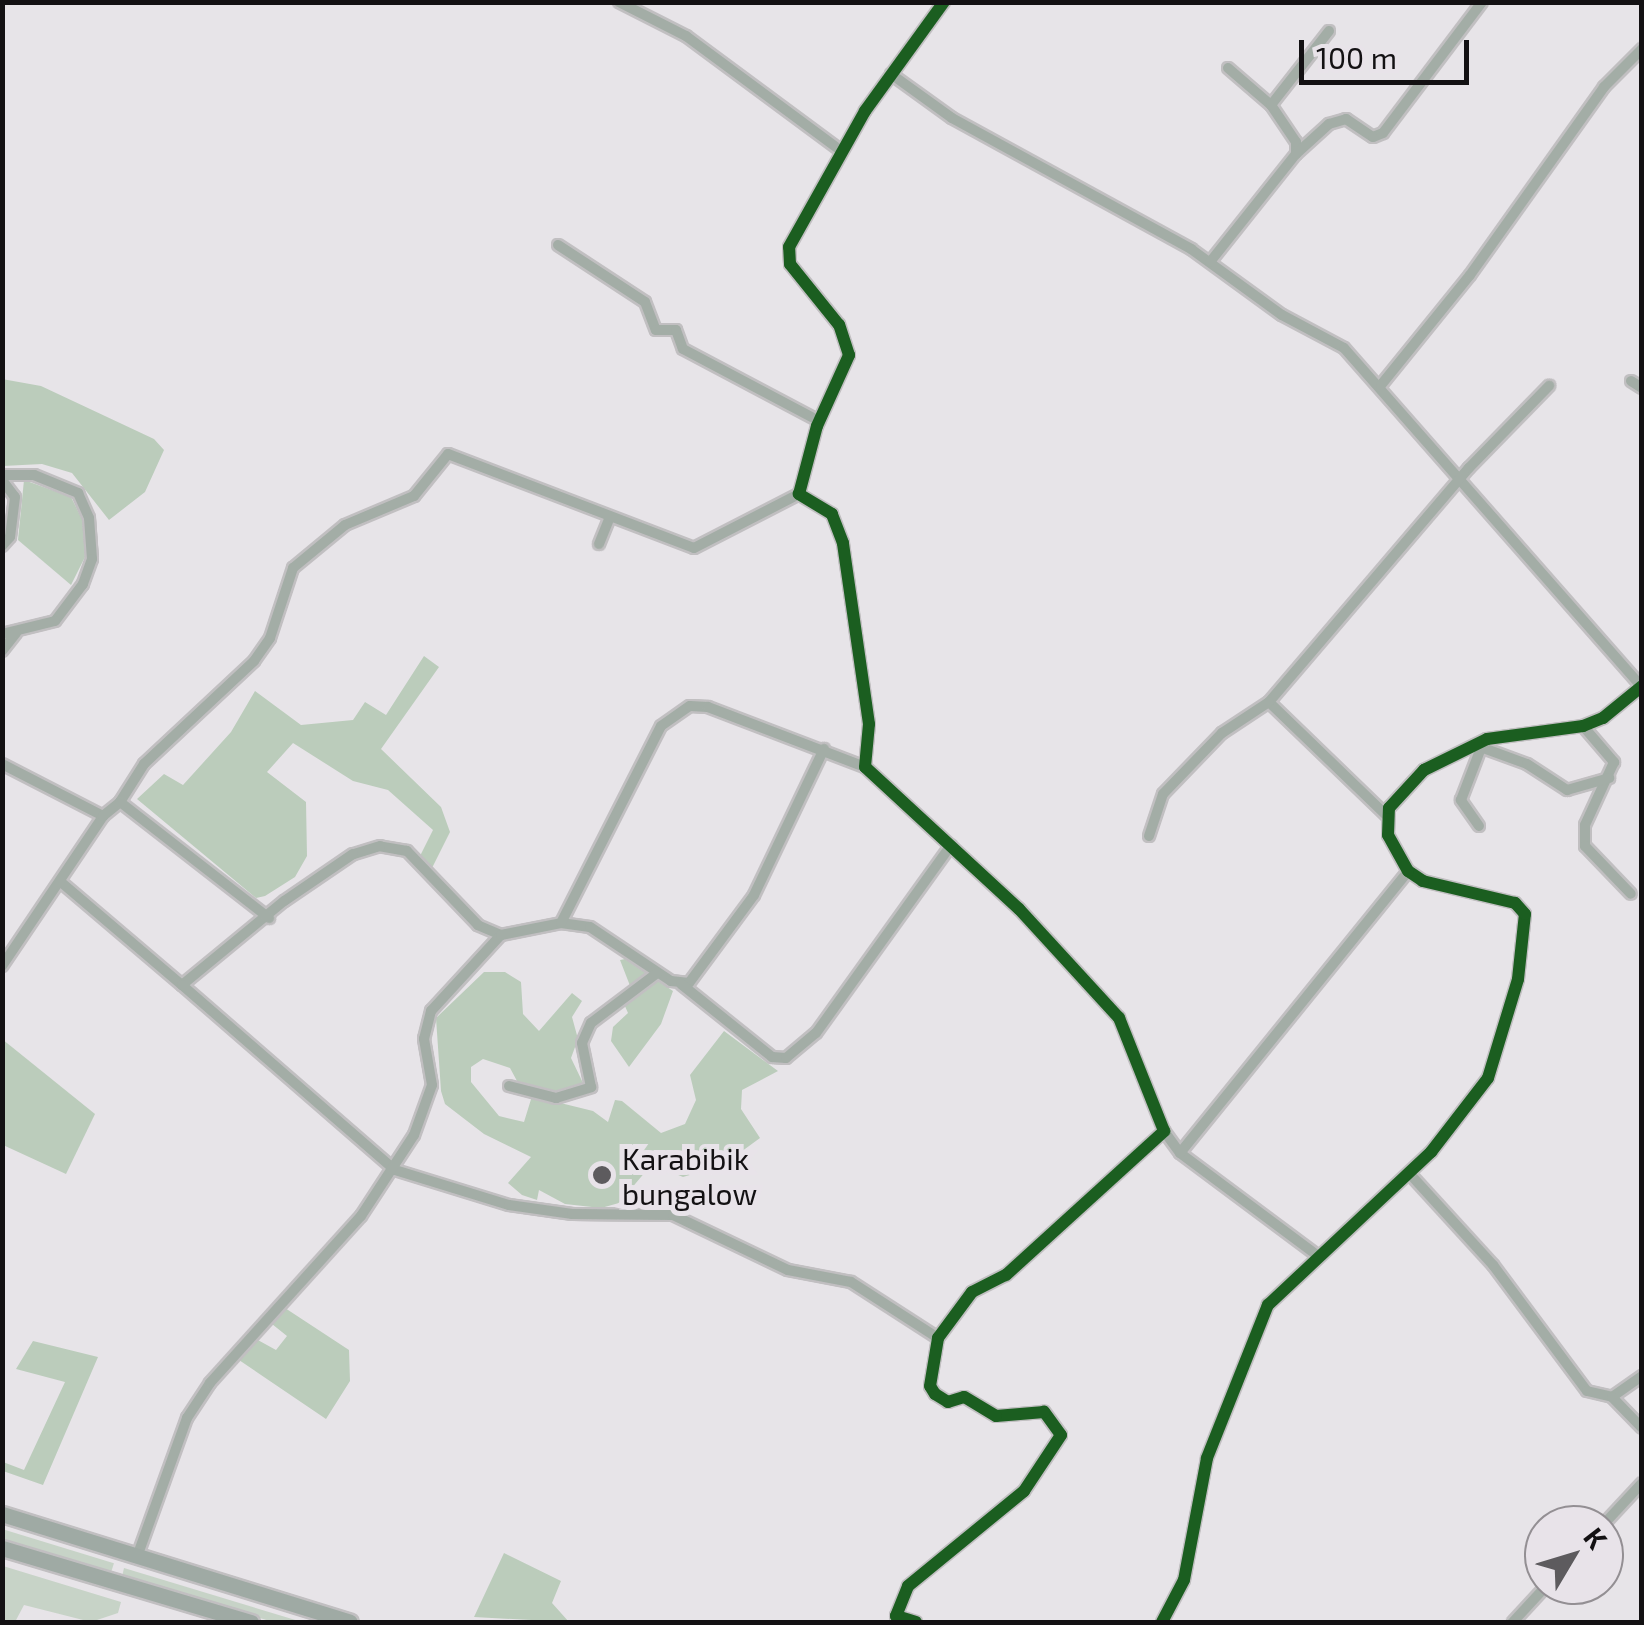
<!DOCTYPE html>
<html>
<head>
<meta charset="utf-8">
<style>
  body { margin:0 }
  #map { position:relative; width:1644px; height:1625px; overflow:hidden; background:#e7e4e8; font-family:"Exo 2",sans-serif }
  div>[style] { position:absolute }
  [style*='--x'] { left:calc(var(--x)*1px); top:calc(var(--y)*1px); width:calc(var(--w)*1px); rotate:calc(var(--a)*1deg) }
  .green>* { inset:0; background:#c7d3c7; transform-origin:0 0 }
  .forest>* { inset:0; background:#bcb }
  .roads { filter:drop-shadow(2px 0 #c1bfc1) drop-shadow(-2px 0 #c1bfc1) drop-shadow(0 2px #c1bfc1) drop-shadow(0 -2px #c1bfc1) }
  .minor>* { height:10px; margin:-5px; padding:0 5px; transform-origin:5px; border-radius:5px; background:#a3ada6 }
  .trunk>* { height:15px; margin:-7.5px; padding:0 7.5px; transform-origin:7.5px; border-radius:7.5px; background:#9faaa4 }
  .cycleway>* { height:12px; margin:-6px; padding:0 6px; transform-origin:6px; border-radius:6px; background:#1b5e20 }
  .dots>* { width:28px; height:28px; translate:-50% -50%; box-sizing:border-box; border:5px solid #e8e3e9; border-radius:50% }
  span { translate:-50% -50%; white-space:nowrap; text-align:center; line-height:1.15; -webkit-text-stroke:10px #e8e3e9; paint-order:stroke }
  .poi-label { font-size:30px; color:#131113 }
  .left { translate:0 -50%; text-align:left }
  .frame { position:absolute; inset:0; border:5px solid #131113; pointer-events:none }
  .north { position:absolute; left:1524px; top:1505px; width:100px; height:100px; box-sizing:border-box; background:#e8e3e9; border:2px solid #938f93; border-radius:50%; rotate:52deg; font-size:28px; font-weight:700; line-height:40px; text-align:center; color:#131113 }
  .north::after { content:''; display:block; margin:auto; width:35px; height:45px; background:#5d5b5e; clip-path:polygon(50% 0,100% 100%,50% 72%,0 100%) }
  .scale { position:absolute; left:1299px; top:40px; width:170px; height:45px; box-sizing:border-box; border:5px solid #131113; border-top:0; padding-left:12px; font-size:30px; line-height:35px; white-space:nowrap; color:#131113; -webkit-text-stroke:8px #e8e3e9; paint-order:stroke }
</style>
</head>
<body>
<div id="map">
  <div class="green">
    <i style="left:2px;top:1529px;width:117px;height:12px;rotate:17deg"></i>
    <i style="clip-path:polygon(3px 1566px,121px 1602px,118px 1613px,91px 1622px,24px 1605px,15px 1622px,3px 1622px)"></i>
    <i style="clip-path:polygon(124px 1568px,302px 1622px,273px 1622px,122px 1577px)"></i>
  </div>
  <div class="forest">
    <i style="clip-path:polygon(2px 379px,41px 386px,154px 439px,164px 450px,145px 492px,109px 520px,72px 473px,42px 464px,3px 466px)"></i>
    <i style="clip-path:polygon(24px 480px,71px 497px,83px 521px,85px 557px,71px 585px,18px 540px)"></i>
    <i style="clip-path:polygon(424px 656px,439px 667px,381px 749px,441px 807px,450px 832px,432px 868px,420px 856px,433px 830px,388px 790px,353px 781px,293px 743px,267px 772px,306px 802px,307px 856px,295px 877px,265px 896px,256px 898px,137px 799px,164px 774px,183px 785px,231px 732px,255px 691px,301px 725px,353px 720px,365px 702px,386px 715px)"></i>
    <i style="clip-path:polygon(625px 959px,673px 991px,661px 1024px,629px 1067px,611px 1041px,613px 1027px,628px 1013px,624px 1004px,634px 996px,620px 960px)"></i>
    <i style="clip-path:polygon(484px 972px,505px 972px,521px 982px,523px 1014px,539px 1031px,572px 993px,582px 1001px,572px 1017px,578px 1039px,571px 1058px,583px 1083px,573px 1092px,556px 1093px,517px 1081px,510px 1068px,483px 1059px,471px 1067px,471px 1082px,499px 1116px,524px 1122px,532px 1096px,593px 1111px,608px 1122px,615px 1100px,622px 1101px,661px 1133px,685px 1124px,696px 1100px,690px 1075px,724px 1031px,778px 1071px,742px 1090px,741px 1109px,760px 1138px,723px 1165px,683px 1177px,652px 1164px,619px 1203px,601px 1208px,565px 1204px,539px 1190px,537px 1200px,522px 1195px,508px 1183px,531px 1157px,484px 1134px,445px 1104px,441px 1091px,436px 1018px)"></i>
    <i style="clip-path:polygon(2px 1039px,95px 1114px,66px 1174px,3px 1145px)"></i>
    <i style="clip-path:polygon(285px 1308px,349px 1350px,350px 1381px,326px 1419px,239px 1360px,256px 1339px,276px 1350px,287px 1336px,272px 1324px)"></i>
    <i style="clip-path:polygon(33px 1341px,98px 1357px,43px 1485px,3px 1471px,3px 1462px,24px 1470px,65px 1382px,16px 1369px)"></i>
    <i style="clip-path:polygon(504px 1553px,561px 1581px,552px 1603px,569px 1622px,474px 1617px)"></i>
  </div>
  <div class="roads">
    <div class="minor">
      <i style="--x:619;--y:2;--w:75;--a:26.9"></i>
      <i style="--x:686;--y:36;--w:192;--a:36.5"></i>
      <i style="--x:1228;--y:68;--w:57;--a:40.7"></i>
      <i style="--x:891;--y:74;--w:75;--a:35.8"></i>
      <i style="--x:952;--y:118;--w:273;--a:28.7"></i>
      <i style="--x:1191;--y:249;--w:112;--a:36"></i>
      <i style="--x:1282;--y:315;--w:70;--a:28"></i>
      <i style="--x:1344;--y:348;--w:451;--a:48.7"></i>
      <i style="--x:1296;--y:154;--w:12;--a:-90"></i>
      <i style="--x:1296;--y:142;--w:45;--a:-124"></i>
      <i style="--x:1271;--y:105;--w:94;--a:-51.9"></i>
      <i style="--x:558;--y:245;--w:104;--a:33.2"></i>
      <i style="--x:645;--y:302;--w:30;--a:69"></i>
      <i style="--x:656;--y:330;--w:20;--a:0"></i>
      <i style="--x:676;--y:330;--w:20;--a:70"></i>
      <i style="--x:683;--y:349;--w:154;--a:27.9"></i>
      <i style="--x:1210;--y:262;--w:138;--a:-51.5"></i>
      <i style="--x:1296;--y:154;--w:45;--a:-42.3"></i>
      <i style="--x:1329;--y:124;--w:18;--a:-16"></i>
      <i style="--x:1346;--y:119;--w:32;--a:34"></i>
      <i style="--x:1373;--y:137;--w:11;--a:-22"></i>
      <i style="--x:1383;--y:133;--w:164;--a:-52.9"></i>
      <i style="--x:1631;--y:381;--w:13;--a:32"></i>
      <i style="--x:1381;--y:385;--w:141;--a:-51"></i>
      <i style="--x:1470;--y:275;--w:231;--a:-54.5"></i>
      <i style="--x:1604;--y:87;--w:54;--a:-45"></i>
      <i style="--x:2;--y:475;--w:32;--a:0"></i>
      <i style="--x:34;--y:475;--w:48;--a:22.2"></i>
      <i style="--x:78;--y:493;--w:27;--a:66"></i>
      <i style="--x:89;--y:518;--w:41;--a:85.8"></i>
      <i style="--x:92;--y:559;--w:27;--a:110"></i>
      <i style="--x:83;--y:584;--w:46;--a:127.1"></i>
      <i style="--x:55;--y:621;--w:55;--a:166.2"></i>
      <i style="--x:2;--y:480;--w:21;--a:53"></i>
      <i style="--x:15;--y:497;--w:40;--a:97.1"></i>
      <i style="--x:10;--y:537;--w:12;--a:132"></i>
      <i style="--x:599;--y:544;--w:27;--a:-68"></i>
      <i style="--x:2;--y:651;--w:23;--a:-52"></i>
      <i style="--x:1583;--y:726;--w:48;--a:49.3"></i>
      <i style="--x:1614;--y:762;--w:69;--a:114.7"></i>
      <i style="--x:1585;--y:825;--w:21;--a:90"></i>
      <i style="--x:1585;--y:846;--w:66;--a:46.2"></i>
      <i style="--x:1475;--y:745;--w:55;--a:20.1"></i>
      <i style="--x:1527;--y:764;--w:48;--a:33"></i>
      <i style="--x:1567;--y:790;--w:44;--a:-15.9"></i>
      <i style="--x:2;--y:764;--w:114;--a:27.2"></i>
      <i style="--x:120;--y:802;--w:45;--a:-57.7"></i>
      <i style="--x:144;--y:764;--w:151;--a:-43.1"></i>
      <i style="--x:254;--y:661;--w:28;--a:-55"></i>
      <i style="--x:270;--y:638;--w:74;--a:-71.8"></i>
      <i style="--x:293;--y:568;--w:67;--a:-39.6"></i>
      <i style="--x:345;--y:525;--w:75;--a:-22.8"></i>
      <i style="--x:414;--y:496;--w:54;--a:-51"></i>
      <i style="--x:448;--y:454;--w:263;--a:20.9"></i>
      <i style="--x:694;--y:548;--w:118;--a:-27.2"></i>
      <i style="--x:1387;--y:816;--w:164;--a:-136"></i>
      <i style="--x:1269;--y:702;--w:308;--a:-49.5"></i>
      <i style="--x:1469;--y:468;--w:115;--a:-45.7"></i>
      <i style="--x:1479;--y:826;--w:32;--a:-125"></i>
      <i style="--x:1461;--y:800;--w:56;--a:-69"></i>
      <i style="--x:1149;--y:836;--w:44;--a:-71.6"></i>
      <i style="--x:1163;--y:794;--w:85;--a:-46"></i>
      <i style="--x:1222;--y:733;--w:56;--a:-33.4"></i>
      <i style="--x:62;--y:883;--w:157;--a:40.4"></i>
      <i style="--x:561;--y:923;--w:29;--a:8"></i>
      <i style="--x:590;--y:927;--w:97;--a:33.7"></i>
      <i style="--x:671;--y:981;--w:18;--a:6"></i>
      <i style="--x:689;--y:983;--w:109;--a:-53.5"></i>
      <i style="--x:754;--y:895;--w:162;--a:-64.4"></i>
      <i style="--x:501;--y:935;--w:25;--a:-157"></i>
      <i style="--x:478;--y:925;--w:103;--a:-133.8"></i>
      <i style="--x:407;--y:851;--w:27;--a:-170"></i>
      <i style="--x:380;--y:846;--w:28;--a:163"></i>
      <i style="--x:353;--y:854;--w:83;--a:145.7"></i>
      <i style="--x:284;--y:901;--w:132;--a:140.5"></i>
      <i style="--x:182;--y:985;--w:282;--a:41"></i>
      <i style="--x:395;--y:1170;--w:119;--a:17.1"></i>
      <i style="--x:509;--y:1205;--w:64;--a:8.1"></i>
      <i style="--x:572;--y:1214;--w:101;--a:0.6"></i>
      <i style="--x:673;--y:1215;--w:127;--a:25.6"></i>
      <i style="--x:788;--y:1270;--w:64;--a:10.8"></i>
      <i style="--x:851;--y:1282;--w:103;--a:32.8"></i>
      <i style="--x:2;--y:966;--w:181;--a:-56"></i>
      <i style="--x:103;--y:816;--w:22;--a:-39"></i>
      <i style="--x:120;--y:802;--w:189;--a:37.9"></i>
      <i style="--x:681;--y:984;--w:117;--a:38.7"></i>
      <i style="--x:772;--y:1057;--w:14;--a:4"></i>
      <i style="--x:786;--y:1058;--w:39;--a:-40"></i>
      <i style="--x:816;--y:1033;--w:231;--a:-54.3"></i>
      <i style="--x:509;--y:1086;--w:49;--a:14.3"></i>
      <i style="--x:556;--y:1098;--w:37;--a:-17"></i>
      <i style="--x:591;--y:1087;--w:45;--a:-101.6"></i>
      <i style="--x:582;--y:1043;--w:22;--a:-66"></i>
      <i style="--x:591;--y:1023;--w:83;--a:-37.1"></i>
      <i style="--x:1164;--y:1131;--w:27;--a:54"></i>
      <i style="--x:1180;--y:1153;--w:171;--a:36.7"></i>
      <i style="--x:1180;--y:1153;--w:363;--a:-51"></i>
      <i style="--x:1410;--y:1174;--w:123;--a:47.6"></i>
      <i style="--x:1493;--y:1265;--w:157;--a:53.3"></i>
      <i style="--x:1587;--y:1391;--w:26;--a:13"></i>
      <i style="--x:1612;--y:1397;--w:37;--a:-35"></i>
      <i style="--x:1612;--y:1397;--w:43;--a:45.9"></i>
      <i style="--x:1603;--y:1525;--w:57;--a:-47.1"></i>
      <i style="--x:138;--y:1554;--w:145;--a:-70.2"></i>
      <i style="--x:187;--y:1418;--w:42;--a:-56.7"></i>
      <i style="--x:210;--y:1383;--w:225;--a:-47.9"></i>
      <i style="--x:361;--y:1216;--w:97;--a:-56.8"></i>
      <i style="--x:414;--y:1135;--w:53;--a:-70.2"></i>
      <i style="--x:432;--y:1085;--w:47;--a:-99.9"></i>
      <i style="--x:424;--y:1039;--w:29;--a:-76"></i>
      <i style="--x:431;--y:1011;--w:103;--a:-47.4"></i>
      <i style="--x:501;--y:935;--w:61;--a:-11.3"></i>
      <i style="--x:561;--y:923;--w:221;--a:-63.1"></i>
      <i style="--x:661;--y:726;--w:35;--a:-35"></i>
      <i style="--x:690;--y:706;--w:18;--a:3"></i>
      <i style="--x:708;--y:707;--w:168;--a:20.9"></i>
      <i style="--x:916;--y:1622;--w:21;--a:-163"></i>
      <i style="--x:896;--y:1616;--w:32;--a:-68"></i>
      <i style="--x:908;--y:1586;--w:150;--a:-39.3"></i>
      <i style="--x:1024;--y:1491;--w:67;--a:-56.5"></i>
      <i style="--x:1061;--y:1435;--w:29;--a:-126"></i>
      <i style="--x:1044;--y:1412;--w:48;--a:175.2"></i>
      <i style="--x:996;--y:1416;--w:37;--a:-149"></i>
      <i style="--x:964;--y:1397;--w:17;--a:163"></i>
      <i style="--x:948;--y:1402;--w:15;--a:-148"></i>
      <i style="--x:935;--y:1394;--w:9;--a:-122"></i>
      <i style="--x:930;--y:1386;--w:49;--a:-80.5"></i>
      <i style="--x:938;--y:1338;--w:57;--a:-53.5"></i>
      <i style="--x:972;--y:1292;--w:38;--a:-27"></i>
      <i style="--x:1006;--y:1275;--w:214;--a:-42.3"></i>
      <i style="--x:1164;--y:1131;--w:122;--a:-111.7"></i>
      <i style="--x:1119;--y:1018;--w:148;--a:-132.5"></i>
      <i style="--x:1019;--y:909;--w:209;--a:-137.3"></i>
      <i style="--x:865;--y:767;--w:43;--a:-84.7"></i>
      <i style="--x:869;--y:724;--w:183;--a:-98.2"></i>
      <i style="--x:843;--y:543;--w:31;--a:-111"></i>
      <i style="--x:832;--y:514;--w:39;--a:-149"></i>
      <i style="--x:799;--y:494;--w:70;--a:-75.2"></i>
      <i style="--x:817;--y:426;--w:78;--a:-65.7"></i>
      <i style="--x:849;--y:355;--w:32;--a:-108"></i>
      <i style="--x:839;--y:325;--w:78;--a:-128.8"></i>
      <i style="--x:790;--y:264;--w:17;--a:-93"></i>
      <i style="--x:789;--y:247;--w:156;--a:-60.8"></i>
      <i style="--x:865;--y:111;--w:135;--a:-54.1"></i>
      <i style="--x:1162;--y:1622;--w:47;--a:-62.4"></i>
      <i style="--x:1184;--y:1580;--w:124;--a:-79.3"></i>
      <i style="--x:1207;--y:1458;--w:165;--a:-68.3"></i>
      <i style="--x:1268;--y:1305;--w:224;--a:-43.2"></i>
      <i style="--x:1431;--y:1152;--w:93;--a:-52.4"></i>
      <i style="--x:1488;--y:1078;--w:103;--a:-73.1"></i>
      <i style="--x:1518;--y:979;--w:65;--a:-83.9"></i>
      <i style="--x:1525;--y:914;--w:15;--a:-132"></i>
      <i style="--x:1515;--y:903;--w:95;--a:-166.6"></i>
      <i style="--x:1423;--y:881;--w:18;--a:-146"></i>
      <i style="--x:1408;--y:871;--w:41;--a:-119.1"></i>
      <i style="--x:1388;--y:835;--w:27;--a:-88"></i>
      <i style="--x:1389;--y:808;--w:52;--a:-47.4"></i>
      <i style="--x:1424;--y:770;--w:70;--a:-26.2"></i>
      <i style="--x:1487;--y:739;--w:97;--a:-7.7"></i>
      <i style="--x:1583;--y:726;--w:22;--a:-22"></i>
      <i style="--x:1603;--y:718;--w:50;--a:-39.4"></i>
      <i style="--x:1513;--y:1622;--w:50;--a:-47.4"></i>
    </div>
    <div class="trunk">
      <i style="--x:2;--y:1514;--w:364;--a:17.2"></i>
      <i style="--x:2;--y:1548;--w:260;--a:16.6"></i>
    </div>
  </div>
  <div class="cycleway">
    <i style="--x:916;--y:1622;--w:21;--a:-163"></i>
    <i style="--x:896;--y:1616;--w:32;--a:-68"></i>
    <i style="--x:908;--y:1586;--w:150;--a:-39.3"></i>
    <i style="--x:1024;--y:1491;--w:67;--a:-56.5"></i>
    <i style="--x:1061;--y:1435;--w:29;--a:-126"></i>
    <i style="--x:1044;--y:1412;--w:48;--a:175.2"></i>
    <i style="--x:996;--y:1416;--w:37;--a:-149"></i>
    <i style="--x:964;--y:1397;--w:17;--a:163"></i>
    <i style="--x:948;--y:1402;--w:15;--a:-148"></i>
    <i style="--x:935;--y:1394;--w:9;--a:-122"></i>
    <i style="--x:930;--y:1386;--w:49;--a:-80.5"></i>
    <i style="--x:938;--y:1338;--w:57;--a:-53.5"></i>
    <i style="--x:972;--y:1292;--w:38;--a:-27"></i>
    <i style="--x:1006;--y:1275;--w:214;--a:-42.3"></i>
    <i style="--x:1164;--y:1131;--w:122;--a:-111.7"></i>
    <i style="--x:1119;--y:1018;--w:148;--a:-132.5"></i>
    <i style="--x:1019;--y:909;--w:209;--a:-137.3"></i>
    <i style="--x:865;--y:767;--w:43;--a:-84.7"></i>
    <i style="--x:869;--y:724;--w:183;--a:-98.2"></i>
    <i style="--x:843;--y:543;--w:31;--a:-111"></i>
    <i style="--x:832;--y:514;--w:39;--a:-149"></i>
    <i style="--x:799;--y:494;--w:70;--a:-75.2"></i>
    <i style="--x:817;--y:426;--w:78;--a:-65.7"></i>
    <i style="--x:849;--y:355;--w:32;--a:-108"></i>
    <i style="--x:839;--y:325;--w:78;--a:-128.8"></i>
    <i style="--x:790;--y:264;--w:17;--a:-93"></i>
    <i style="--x:789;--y:247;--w:156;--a:-60.8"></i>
    <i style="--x:865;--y:111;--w:135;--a:-54.1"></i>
    <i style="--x:1162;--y:1622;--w:47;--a:-62.4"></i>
    <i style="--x:1184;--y:1580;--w:124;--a:-79.3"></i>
    <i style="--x:1207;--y:1458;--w:165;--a:-68.3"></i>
    <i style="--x:1268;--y:1305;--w:224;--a:-43.2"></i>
    <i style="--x:1431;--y:1152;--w:93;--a:-52.4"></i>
    <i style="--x:1488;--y:1078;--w:103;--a:-73.1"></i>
    <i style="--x:1518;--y:979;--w:65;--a:-83.9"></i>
    <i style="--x:1525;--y:914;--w:15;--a:-132"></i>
    <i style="--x:1515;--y:903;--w:95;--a:-166.6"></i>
    <i style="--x:1423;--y:881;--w:18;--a:-146"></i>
    <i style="--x:1408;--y:871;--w:41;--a:-119.1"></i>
    <i style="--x:1388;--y:835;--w:27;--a:-88"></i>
    <i style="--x:1389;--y:808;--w:52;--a:-47.4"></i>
    <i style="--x:1424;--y:770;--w:70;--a:-26.2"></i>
    <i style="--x:1487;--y:739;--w:97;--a:-7.7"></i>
    <i style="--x:1583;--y:726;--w:22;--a:-22"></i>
    <i style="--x:1603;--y:718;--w:50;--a:-39.4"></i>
  </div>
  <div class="dots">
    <i style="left:602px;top:1175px;background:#5d5b5e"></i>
  </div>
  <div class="poi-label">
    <span class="left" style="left:622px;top:1175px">Karabibik<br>bungalow</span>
  </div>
  <div class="frame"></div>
  <div class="north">K</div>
  <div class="scale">100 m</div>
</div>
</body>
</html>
